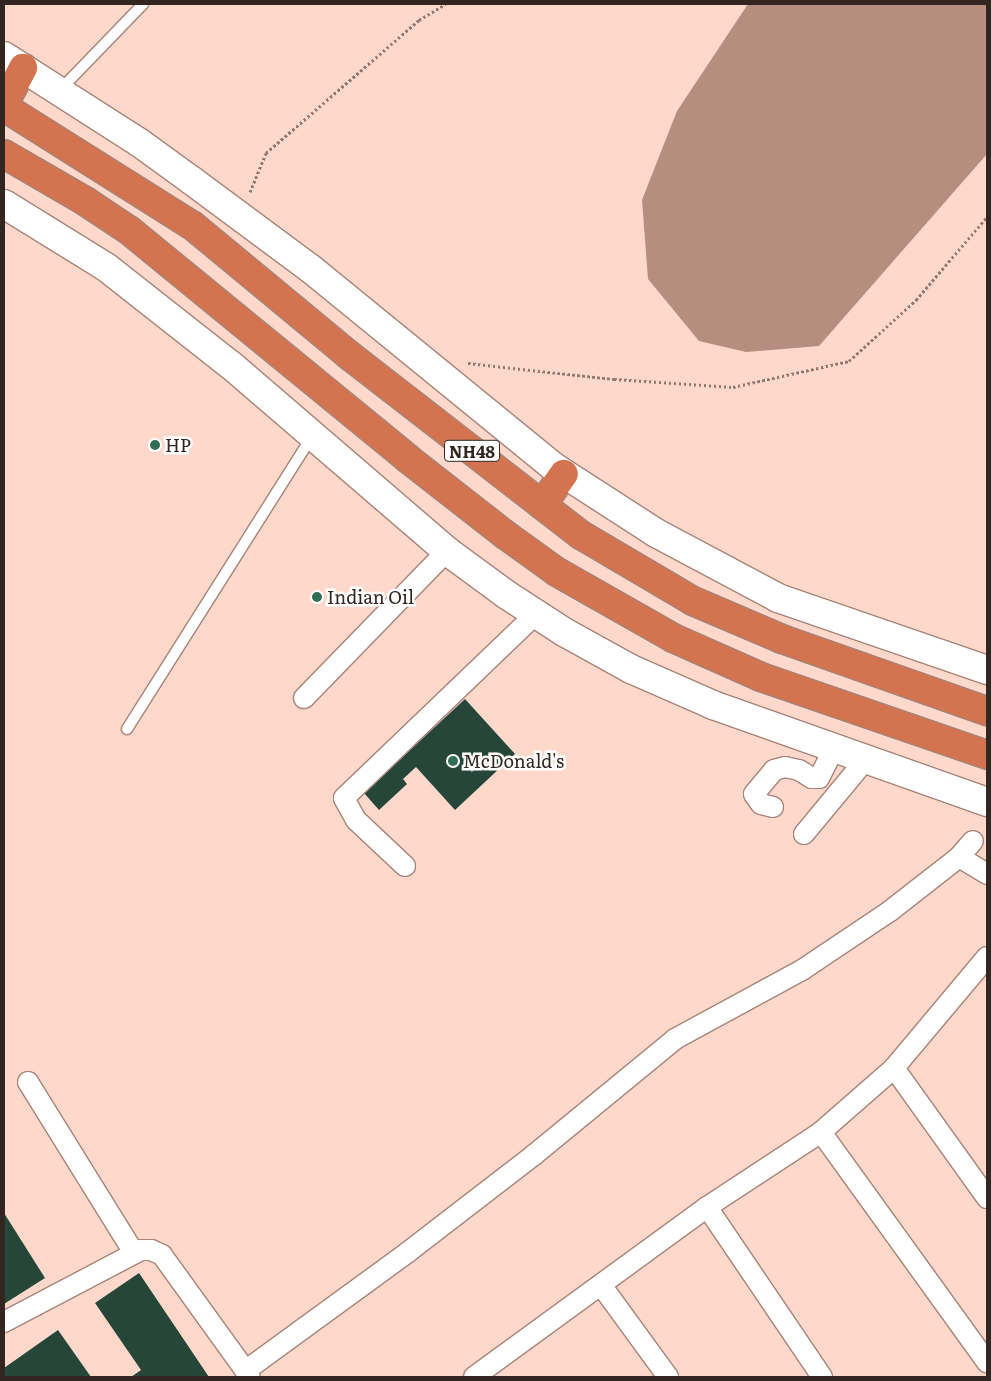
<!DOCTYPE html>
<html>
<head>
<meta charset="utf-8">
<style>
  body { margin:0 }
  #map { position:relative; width:991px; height:1381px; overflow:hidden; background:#fed8cb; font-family:Literata,serif }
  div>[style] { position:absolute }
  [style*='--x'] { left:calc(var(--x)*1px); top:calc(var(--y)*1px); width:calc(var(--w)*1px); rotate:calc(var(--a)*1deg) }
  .water>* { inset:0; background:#b68e80 }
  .building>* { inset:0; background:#254638 }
  .path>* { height:3px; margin-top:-1.5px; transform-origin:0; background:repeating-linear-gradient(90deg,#927970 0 2.5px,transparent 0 5px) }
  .roads { filter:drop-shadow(1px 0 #a68478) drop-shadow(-1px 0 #a68478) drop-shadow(0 1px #a68478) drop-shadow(0 -1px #a68478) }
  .lane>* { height:10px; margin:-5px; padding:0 5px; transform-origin:5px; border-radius:5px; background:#fff }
  .street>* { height:20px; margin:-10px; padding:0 10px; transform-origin:10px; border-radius:10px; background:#fff }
  .secondary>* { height:28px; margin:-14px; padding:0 14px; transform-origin:14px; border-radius:14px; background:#fff }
  .highway>* { height:28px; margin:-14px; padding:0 14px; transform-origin:14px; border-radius:14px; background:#d3734f }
  .dots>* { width:14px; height:14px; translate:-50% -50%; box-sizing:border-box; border:2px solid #fff; border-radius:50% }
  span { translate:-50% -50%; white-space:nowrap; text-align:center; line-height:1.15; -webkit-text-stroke:5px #fff; paint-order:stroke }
  .shield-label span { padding:1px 4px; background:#fff; border:1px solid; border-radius:4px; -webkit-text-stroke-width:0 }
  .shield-label { font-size:16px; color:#332520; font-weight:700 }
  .poi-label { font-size:18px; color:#332520 }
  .left { translate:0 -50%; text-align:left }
  .frame { position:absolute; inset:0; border:5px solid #332520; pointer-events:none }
</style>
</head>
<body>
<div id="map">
  <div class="water">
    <i style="clip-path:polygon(748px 4px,987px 4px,987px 154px,819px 346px,746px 352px,699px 341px,648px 279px,642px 200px,677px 111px)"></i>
  </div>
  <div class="building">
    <i style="clip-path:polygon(465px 699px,515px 754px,455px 810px,416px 767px,403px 779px,407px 784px,379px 810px,364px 793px)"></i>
    <i style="clip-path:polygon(4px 1213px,45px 1278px,4px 1304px)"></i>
    <i style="clip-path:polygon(139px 1273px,209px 1377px,131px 1377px,141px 1370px,95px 1303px)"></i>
    <i style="clip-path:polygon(58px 1330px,91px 1377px,5px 1377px,4px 1368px)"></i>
  </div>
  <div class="path">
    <i style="--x:250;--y:192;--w:42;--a:-67.7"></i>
    <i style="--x:266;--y:153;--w:203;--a:-41"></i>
    <i style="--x:419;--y:20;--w:31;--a:-31"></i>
    <i style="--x:468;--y:363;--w:147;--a:6.3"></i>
    <i style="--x:614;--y:379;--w:119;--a:3.8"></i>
    <i style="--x:733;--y:387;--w:119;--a:-12.6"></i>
    <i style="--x:849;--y:361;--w:91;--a:-42.3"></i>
    <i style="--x:916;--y:300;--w:109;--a:-49.5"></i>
  </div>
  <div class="roads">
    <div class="lane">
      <i style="--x:60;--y:90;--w:120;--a:-46"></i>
      <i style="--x:127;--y:729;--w:347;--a:-57.7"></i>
    </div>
    <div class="street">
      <i style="--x:304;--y:698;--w:205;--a:-45.8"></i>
      <i style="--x:773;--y:807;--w:12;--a:-166"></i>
      <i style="--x:761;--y:804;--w:12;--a:-125"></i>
      <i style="--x:754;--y:794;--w:31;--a:-50"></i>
      <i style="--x:774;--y:770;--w:11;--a:-15"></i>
      <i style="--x:785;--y:767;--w:14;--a:12"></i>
      <i style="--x:799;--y:770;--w:15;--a:32"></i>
      <i style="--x:812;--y:778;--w:7;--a:0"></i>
      <i style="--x:819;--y:778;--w:33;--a:-63"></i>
      <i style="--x:804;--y:834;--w:97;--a:-50.4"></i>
      <i style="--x:959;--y:857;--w:33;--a:31"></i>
      <i style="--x:405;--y:866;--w:67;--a:-136.8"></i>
      <i style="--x:356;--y:820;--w:25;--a:-119"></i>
      <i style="--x:344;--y:798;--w:266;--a:-43.8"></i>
      <i style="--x:987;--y:957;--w:145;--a:130"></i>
      <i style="--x:894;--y:1068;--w:160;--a:54.4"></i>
      <i style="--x:28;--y:1082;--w:201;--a:58.2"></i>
      <i style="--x:821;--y:1132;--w:284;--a:54.2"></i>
      <i style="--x:707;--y:1207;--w:205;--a:55.9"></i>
      <i style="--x:601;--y:1285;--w:114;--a:53.9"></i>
      <i style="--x:4;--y:1322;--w:155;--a:-27.7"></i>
      <i style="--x:141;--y:1250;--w:10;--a:0"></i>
      <i style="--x:151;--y:1250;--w:12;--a:24"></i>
      <i style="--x:162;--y:1255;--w:150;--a:54.2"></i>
      <i style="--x:245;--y:1371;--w:202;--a:-36.1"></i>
      <i style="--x:408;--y:1252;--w:159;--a:-37.6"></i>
      <i style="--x:534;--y:1155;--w:183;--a:-39.4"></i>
      <i style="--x:675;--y:1039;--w:145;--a:-28.5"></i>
      <i style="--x:802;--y:970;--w:106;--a:-33.8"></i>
      <i style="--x:890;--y:911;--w:88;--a:-38"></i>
      <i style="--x:959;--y:857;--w:21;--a:-49"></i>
      <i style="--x:474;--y:1377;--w:288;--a:-36.1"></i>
      <i style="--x:707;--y:1207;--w:136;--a:-33.3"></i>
      <i style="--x:821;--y:1132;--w:97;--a:-41.2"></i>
    </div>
    <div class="secondary">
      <i style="--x:4;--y:56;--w:161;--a:32.6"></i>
      <i style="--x:140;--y:143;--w:63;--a:36"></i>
      <i style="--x:191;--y:180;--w:149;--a:36.6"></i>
      <i style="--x:311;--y:269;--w:313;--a:39.2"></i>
      <i style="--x:554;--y:467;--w:121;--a:32.9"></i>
      <i style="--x:656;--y:533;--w:138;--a:28"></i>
      <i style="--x:778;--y:598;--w:221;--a:19"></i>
      <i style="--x:4;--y:204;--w:120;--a:31.7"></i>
      <i style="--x:106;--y:267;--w:160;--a:38.2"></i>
      <i style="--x:232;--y:366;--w:284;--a:40.7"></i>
      <i style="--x:447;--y:551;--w:74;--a:36.3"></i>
      <i style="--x:507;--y:595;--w:68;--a:33"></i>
      <i style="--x:564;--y:632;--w:77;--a:28.9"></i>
      <i style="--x:631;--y:669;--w:90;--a:23.7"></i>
      <i style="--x:713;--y:705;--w:291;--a:19.5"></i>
    </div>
    <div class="highway">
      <i style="--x:4;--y:104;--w:41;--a:-62.2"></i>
      <i style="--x:4;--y:107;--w:223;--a:32.2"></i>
      <i style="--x:193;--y:226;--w:204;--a:39.6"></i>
      <i style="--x:350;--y:356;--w:292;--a:37.8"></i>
      <i style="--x:581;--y:535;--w:130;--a:30.5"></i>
      <i style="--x:693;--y:601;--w:97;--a:23.1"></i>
      <i style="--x:782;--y:639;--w:217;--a:19.4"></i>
      <i style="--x:4;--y:154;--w:94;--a:30.1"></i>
      <i style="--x:85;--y:201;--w:54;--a:33.7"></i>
      <i style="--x:130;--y:231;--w:358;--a:39.3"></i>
      <i style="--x:407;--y:458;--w:127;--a:38"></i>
      <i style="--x:507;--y:536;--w:62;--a:35.8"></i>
      <i style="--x:557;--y:572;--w:133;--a:29.6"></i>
      <i style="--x:673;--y:638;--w:96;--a:23.9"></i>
      <i style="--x:761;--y:677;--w:239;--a:19"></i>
      <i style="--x:542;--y:505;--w:38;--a:-55"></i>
    </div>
  </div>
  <div class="dots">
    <i style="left:155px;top:445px;background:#336d56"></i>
    <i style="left:317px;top:597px;background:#336d56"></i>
    <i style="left:453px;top:761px;background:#336d56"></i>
  </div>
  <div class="shield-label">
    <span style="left:472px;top:451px">NH48</span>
  </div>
  <div class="poi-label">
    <span class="left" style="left:165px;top:445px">HP</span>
    <span class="left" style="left:327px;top:597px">Indian Oil</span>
    <span class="left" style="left:463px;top:761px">McDonald's</span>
  </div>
  <div class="frame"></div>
</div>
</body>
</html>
